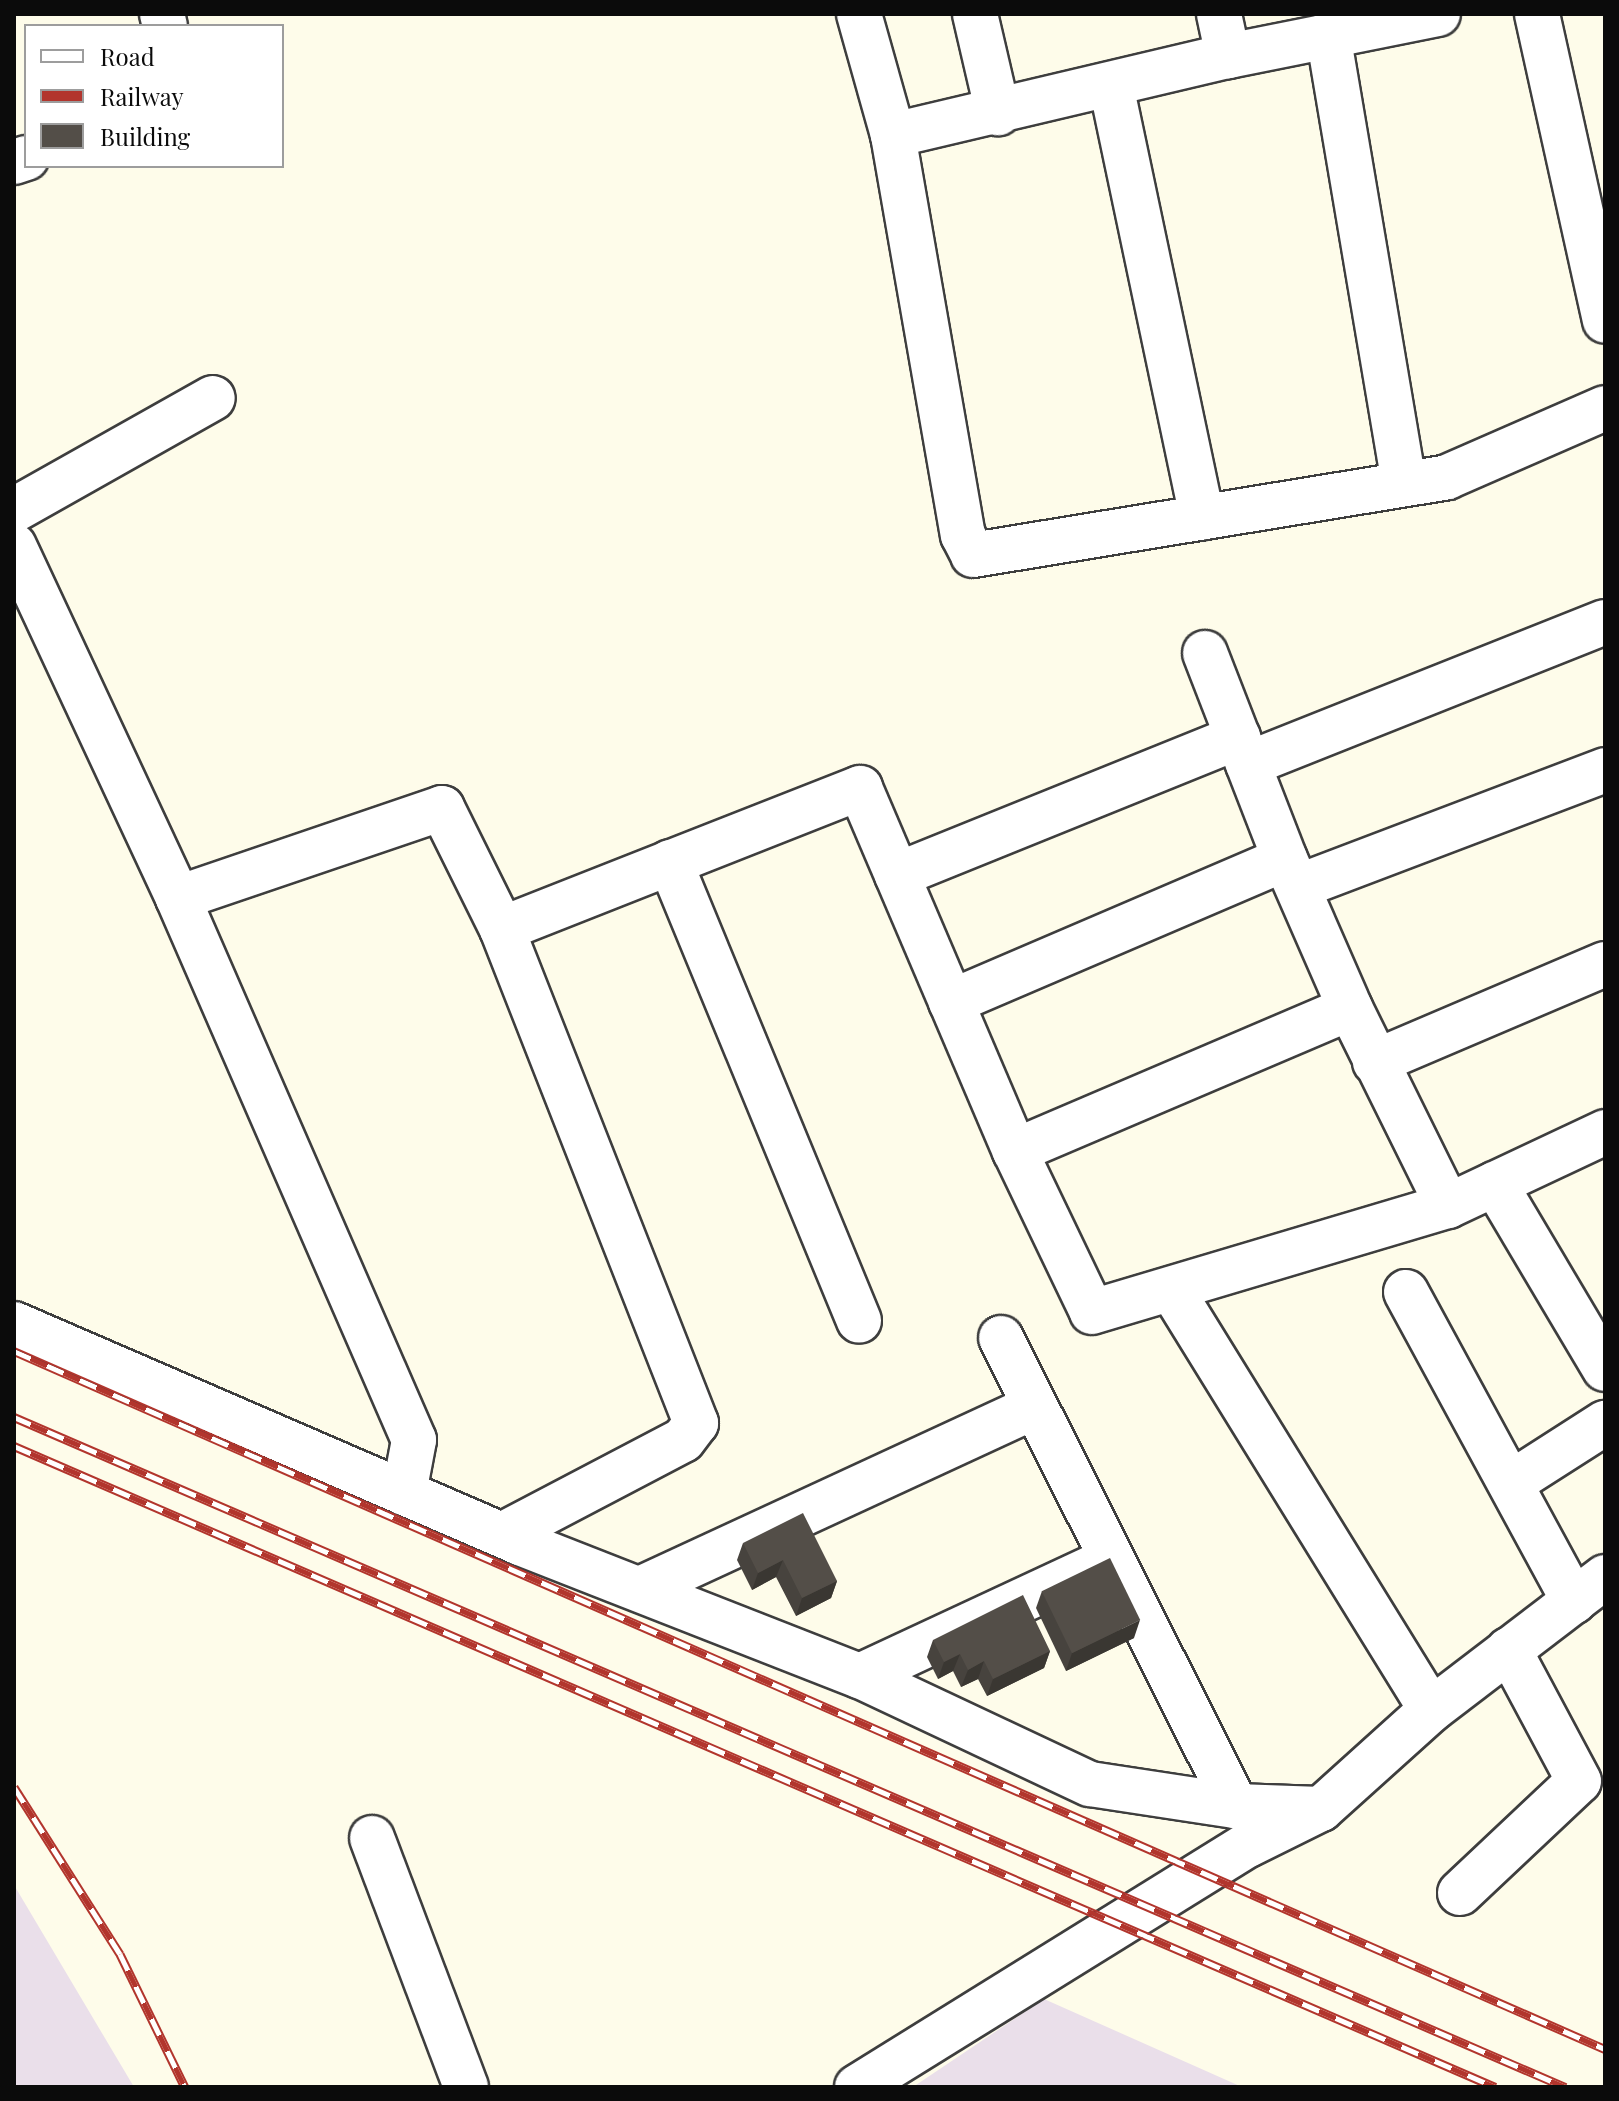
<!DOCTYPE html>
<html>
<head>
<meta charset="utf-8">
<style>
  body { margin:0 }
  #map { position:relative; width:1619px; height:2101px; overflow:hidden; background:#fefcea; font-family:"Playfair Display",serif }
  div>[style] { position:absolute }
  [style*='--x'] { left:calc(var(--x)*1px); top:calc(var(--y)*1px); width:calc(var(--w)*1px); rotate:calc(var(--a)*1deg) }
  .industrial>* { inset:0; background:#eadfea }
  .roads { filter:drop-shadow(2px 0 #3e3e3e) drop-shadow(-2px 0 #3e3e3e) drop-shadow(0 2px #3e3e3e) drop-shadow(0 -2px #3e3e3e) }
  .minor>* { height:44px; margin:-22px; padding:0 22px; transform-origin:22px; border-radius:22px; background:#fff }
  .rail>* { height:9px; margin-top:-4.5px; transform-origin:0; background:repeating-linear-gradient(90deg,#fff 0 18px,#b2352d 0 36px); box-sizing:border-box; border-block:2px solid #b2352d }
  .wall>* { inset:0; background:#47433e }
  .shaded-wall>* { inset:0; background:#3a3732 }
  .building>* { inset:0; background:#534e48; transform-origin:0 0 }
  span { translate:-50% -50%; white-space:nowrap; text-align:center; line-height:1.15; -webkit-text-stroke:8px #fff; paint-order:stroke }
  .frame { position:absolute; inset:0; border:16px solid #0b0b0b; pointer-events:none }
  .legend { position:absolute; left:24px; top:24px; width:260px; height:144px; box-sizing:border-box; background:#fff; border:2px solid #9d9d9d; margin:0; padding:10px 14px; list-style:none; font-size:24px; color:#0b0b0b }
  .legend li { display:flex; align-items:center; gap:16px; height:40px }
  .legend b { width:40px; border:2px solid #9d9d9d }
</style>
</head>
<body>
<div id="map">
  <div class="industrial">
    <i style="clip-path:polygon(14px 1885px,134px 2087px,14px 2087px)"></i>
    <i style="clip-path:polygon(1044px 1999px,1242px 2087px,913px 2087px)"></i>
  </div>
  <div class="roads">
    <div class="minor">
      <i style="--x:162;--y:14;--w:12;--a:76"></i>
      <i style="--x:859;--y:14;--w:126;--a:74.3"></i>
      <i style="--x:893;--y:135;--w:406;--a:80.1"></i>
      <i style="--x:963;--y:535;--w:22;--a:63"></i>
      <i style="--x:973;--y:555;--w:480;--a:-9.3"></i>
      <i style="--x:1447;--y:477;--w:172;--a:-23.6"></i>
      <i style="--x:975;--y:14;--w:102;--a:76.9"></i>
      <i style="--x:1219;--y:14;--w:43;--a:77.9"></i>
      <i style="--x:1537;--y:14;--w:314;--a:77.5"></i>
      <i style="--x:1328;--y:34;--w:455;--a:80.4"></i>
      <i style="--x:1111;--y:85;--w:442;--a:78.1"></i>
      <i style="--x:893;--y:135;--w:344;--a:-13.3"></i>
      <i style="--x:1228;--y:56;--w:214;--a:-11.3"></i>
      <i style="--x:14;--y:162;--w:13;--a:-18"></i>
      <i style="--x:14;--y:510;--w:228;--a:-29.4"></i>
      <i style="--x:14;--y:546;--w:388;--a:65"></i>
      <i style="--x:178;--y:898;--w:279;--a:-18.8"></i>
      <i style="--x:442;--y:808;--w:135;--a:63.6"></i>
      <i style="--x:502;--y:929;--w:385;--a:-21.5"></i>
      <i style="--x:860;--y:788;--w:395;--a:66.9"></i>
      <i style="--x:1015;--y:1151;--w:178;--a:64.4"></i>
      <i style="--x:1092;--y:1312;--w:371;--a:-16.6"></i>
      <i style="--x:1448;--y:1206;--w:174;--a:-25.2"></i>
      <i style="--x:1205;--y:653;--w:221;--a:68.8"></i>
      <i style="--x:1285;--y:859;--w:163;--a:66.4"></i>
      <i style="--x:1350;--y:1008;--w:221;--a:63.7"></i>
      <i style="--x:1248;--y:764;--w:384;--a:-21.7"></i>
      <i style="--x:670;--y:862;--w:496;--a:67.6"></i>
      <i style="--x:897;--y:875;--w:368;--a:-22"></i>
      <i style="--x:1300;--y:886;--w:326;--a:-20.8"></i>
      <i style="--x:178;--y:898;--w:591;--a:66.47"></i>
      <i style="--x:414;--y:1440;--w:54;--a:100.7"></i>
      <i style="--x:502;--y:929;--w:531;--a:68.56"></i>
      <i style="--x:696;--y:1423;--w:21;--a:127"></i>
      <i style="--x:683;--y:1440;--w:204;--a:152.3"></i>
      <i style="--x:951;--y:1002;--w:363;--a:-23.2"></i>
      <i style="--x:1375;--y:1062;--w:250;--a:-23.1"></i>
      <i style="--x:1015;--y:1151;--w:364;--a:-23.1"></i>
      <i style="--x:1495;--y:1184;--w:215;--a:59.3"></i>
      <i style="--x:1172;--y:1290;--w:493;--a:58.3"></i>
      <i style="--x:1406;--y:1292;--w:352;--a:61.5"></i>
      <i style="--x:14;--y:1324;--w:551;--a:23.4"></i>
      <i style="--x:520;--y:1543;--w:365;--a:21.4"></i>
      <i style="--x:860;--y:1676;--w:254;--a:25.2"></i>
      <i style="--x:1090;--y:1784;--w:148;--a:8.6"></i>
      <i style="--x:1236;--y:1806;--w:85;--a:2"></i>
      <i style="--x:1001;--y:1338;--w:524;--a:63.34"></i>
      <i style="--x:1511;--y:1483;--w:112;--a:-32.6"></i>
      <i style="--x:640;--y:1589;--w:432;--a:-24.8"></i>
      <i style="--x:860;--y:1676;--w:260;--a:-25"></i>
      <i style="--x:372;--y:1838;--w:266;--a:69.3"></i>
      <i style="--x:1460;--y:1893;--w:163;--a:-43.3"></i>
      <i style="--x:1579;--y:1781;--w:149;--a:-118.1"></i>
      <i style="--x:857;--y:2087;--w:460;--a:-31.8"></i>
      <i style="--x:1248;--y:1845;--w:81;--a:-26.3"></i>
      <i style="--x:1321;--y:1809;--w:148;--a:-42"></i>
      <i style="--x:1431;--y:1710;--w:219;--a:-37.4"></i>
    </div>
  </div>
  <div class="rail">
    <i style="--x:14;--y:1351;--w:1737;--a:23.69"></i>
    <i style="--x:14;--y:1417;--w:1690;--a:23.36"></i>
    <i style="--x:14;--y:1446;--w:1614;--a:23.4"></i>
    <i style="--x:14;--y:1787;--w:198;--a:57.6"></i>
    <i style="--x:120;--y:1954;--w:148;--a:64"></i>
  </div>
  <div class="wall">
    <i style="clip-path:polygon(743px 1543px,837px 1581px,831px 1598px,796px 1616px,776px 1577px,752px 1590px,737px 1560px)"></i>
    <i style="clip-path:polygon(1042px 1591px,1134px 1638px,1066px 1671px,1036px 1608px)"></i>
    <i style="clip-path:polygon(933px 1640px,1050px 1651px,1044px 1668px,987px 1696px,978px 1679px,961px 1687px,953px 1671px,938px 1679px,927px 1657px)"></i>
  </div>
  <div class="shaded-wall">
    <i style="clip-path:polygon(783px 1560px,776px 1577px,752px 1590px,758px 1573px)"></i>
    <i style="clip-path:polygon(837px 1581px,831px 1598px,796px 1616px,802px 1598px)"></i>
    <i style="clip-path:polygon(1140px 1620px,1134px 1638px,1066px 1671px,1072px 1653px)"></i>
    <i style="clip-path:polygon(1050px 1651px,1044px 1668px,987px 1696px,993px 1679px)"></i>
    <i style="clip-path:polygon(960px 1654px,953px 1671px,938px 1679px,944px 1662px)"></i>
    <i style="clip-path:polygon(984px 1661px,978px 1679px,961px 1687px,968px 1670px)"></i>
  </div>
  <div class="building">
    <i style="clip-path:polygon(803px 1513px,837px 1581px,802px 1598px,783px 1560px,758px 1573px,743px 1543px)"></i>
    <i style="left:1110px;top:1558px;width:69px;height:76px;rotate:64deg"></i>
    <i style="clip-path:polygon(1023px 1595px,1050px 1651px,993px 1679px,984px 1661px,968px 1670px,960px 1654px,944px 1662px,933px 1640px)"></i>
  </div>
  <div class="frame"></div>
  <ul class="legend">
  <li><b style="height:10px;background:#fff"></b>Road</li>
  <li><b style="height:10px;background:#b2352d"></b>Railway</li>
  <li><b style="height:22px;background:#534e48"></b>Building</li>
  </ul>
</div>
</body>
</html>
